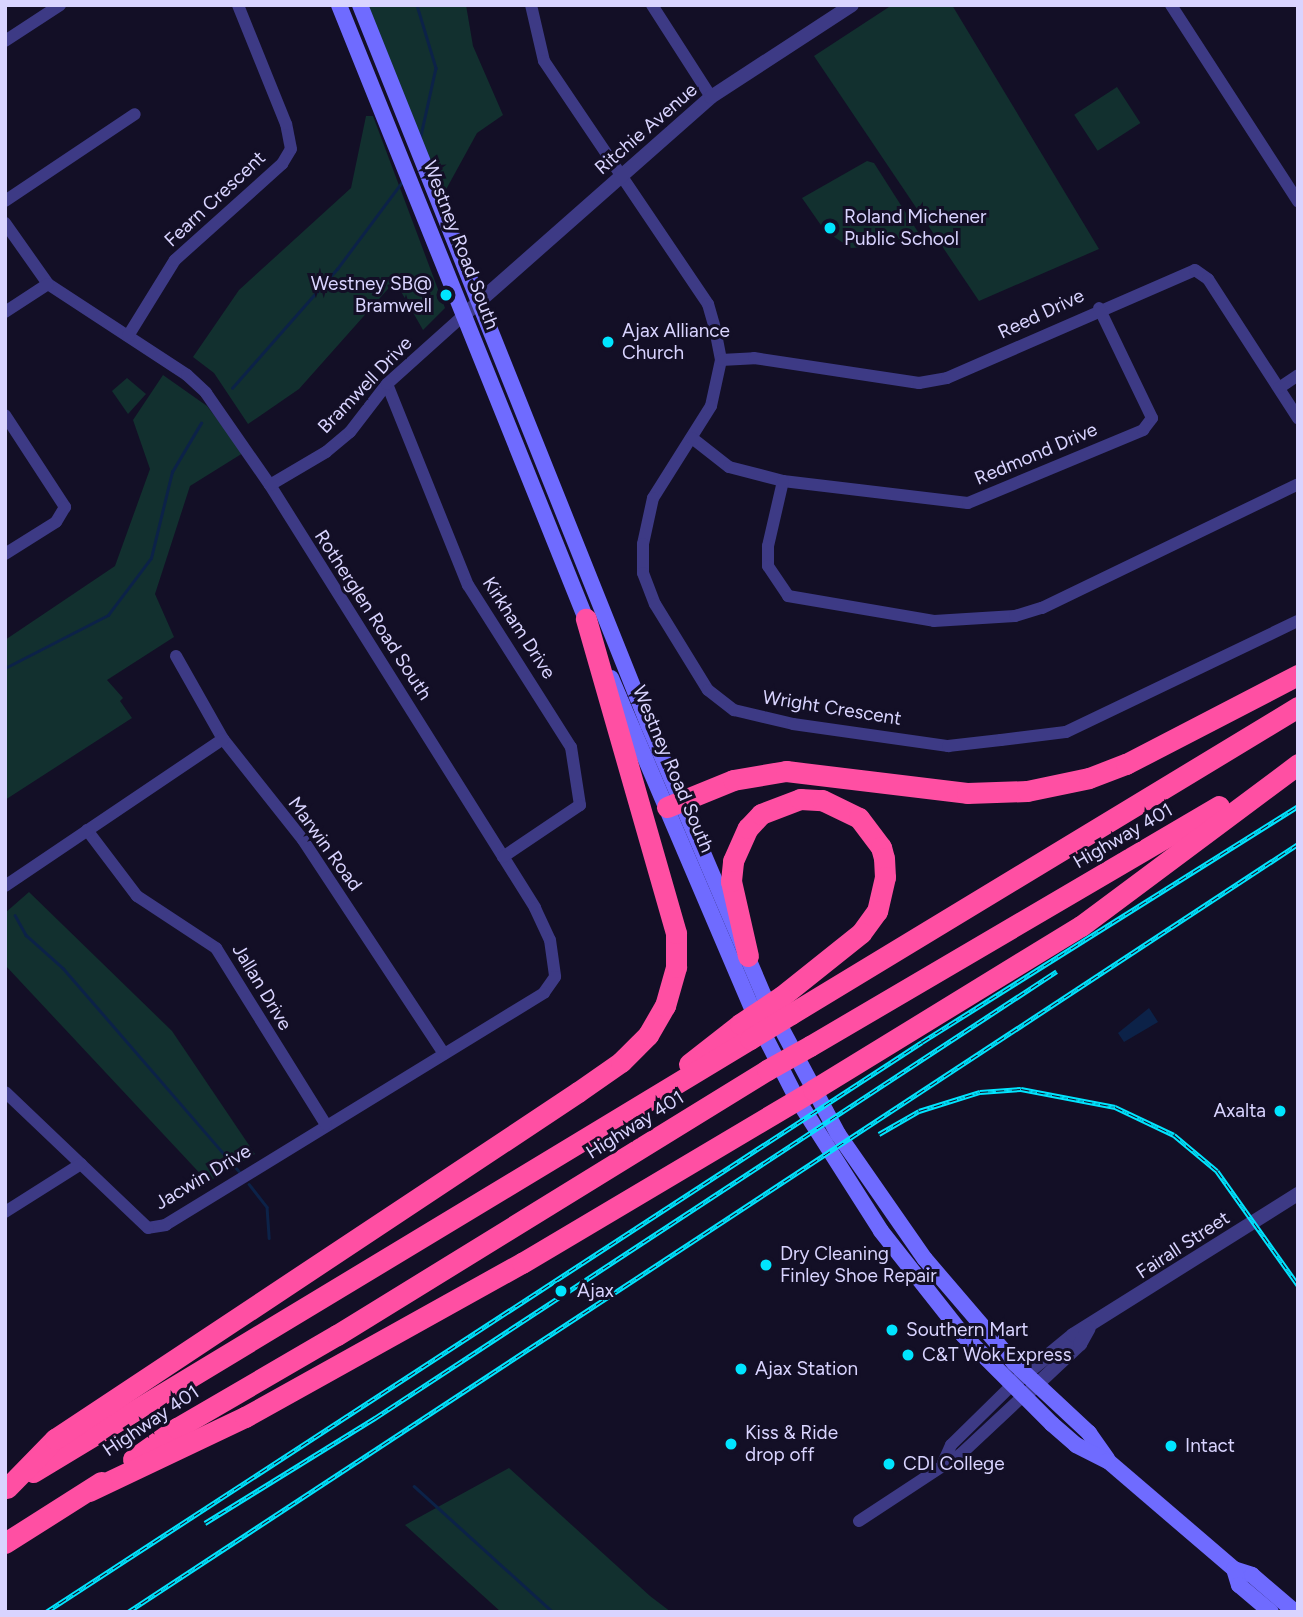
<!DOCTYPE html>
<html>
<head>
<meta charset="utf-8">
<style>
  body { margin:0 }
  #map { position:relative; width:1303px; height:1617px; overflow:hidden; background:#130f26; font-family:Figtree,sans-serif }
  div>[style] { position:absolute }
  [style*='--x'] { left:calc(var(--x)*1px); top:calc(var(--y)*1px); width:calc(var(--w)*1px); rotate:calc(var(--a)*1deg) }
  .green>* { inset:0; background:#12302f; transform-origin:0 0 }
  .water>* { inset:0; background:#0c2248 }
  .stream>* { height:2.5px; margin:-1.25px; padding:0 1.25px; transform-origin:1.25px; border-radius:1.25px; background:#0c2248 }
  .minor>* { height:12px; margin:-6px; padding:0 6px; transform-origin:6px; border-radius:6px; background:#3d3a85 }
  .tertiary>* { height:14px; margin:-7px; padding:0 7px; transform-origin:7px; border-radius:7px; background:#3d3a85 }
  .secondary>* { height:16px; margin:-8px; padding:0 8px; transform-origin:8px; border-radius:8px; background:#6f6bff }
  .motorway>* { height:21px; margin:-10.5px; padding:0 10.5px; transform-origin:10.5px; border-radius:10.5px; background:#ff4fa3 }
  .rail>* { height:5px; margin-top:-2.5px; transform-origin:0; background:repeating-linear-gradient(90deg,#130f26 0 8px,#00e5ff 0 16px); box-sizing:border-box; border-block:2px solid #00e5ff }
  .motorway-bridge>* { height:21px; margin:-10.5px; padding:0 10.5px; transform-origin:10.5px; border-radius:10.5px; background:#ff4fa3 }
  .dots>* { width:19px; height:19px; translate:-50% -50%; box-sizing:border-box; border:4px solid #130f26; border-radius:50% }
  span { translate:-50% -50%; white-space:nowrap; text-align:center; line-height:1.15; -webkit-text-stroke:6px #130f26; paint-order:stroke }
  .street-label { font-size:19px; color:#d9d4ff }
  .poi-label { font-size:19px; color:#d9d4ff }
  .left { translate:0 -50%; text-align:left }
  .right { translate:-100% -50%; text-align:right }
  .frame { position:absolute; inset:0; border:7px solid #d9d4ff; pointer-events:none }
</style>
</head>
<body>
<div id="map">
  <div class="green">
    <i style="clip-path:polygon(367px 5px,466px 5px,473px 46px,503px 115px,477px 133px,443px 195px)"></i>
    <i style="clip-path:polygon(892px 5px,952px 5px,1099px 249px,979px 301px,814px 56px)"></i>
    <i style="left:1117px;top:87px;width:43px;height:51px;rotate:57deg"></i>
    <i style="clip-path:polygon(366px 116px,373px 116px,445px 308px,423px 330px,395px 281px,299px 389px,248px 424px,214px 373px,193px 357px,239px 290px,351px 188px)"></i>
    <i style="clip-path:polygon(867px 161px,874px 163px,918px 232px,881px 246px,851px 248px,825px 231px,802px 198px)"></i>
    <i style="clip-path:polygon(163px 375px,207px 406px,243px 453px,190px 486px,155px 594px,174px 637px,107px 680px,123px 698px,120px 701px,132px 718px,5px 800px,5px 640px,115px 566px,150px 469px,133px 420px)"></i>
    <i style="clip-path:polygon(127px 378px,146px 394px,128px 414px,112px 391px)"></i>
    <i style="clip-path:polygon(29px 892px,172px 1031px,255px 1154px,208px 1182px,5px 965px,5px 913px)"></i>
    <i style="clip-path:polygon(509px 1468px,650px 1596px,671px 1612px,501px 1612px,405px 1525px)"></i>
  </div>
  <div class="water">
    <i style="clip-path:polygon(1149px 1008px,1158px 1022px,1124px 1042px,1118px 1033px)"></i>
  </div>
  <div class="stream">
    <i style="--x:417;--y:5;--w:66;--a:73.2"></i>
    <i style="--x:436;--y:68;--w:74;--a:102.5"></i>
    <i style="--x:232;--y:388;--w:159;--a:-48.6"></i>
    <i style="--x:337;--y:269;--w:109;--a:-53.2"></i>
    <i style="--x:5;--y:668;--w:116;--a:-27.2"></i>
    <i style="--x:108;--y:615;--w:71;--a:-53"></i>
    <i style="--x:151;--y:558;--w:89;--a:-76.3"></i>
    <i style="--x:172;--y:472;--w:57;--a:-59.4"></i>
    <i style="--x:15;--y:915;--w:23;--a:61"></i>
    <i style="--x:26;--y:935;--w:50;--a:41.7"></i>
    <i style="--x:63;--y:968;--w:269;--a:49.1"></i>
    <i style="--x:249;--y:1184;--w:29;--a:52"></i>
    <i style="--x:267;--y:1207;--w:31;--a:86"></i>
    <i style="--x:414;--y:1486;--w:188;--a:42.2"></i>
  </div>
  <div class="minor">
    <i style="--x:531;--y:5;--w:57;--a:76.9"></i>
    <i style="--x:544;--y:61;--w:293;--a:56"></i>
    <i style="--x:708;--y:304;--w:26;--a:74"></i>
    <i style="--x:715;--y:329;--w:32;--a:79"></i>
    <i style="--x:721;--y:360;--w:47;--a:102.3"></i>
    <i style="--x:711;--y:406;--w:109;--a:122.2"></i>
    <i style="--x:653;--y:498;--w:47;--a:102.3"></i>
    <i style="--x:643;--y:544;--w:29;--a:90"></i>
    <i style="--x:643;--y:573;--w:33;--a:69"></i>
    <i style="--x:655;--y:604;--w:101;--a:58.4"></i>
    <i style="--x:708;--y:690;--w:33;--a:38"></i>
    <i style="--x:734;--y:710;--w:61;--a:13.3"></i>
    <i style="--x:793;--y:724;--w:157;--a:8.1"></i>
    <i style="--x:948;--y:746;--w:53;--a:-6.5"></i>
    <i style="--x:1001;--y:740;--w:65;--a:-7"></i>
    <i style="--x:1066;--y:732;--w:257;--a:-25.6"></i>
    <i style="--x:652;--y:5;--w:109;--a:57.3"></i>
    <i style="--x:1171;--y:5;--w:234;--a:57.1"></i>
    <i style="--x:5;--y:41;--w:66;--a:-33.2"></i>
    <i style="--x:5;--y:201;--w:156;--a:-33.8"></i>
    <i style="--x:5;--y:223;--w:75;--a:54.8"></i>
    <i style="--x:48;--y:284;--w:166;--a:33.2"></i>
    <i style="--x:187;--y:375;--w:26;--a:43"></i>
    <i style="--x:206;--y:393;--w:112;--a:55.2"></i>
    <i style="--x:270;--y:485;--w:499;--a:57.9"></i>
    <i style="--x:535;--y:908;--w:35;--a:65"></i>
    <i style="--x:550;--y:940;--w:37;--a:82"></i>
    <i style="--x:555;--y:977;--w:19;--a:125"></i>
    <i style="--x:544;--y:993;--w:444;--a:148.5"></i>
    <i style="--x:166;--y:1225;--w:18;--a:171"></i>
    <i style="--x:148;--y:1228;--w:197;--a:-136.4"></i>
    <i style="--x:5;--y:312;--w:51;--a:-33.1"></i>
    <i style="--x:128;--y:336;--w:89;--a:-58.3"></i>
    <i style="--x:175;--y:260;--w:144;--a:-41.9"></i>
    <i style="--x:282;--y:164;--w:17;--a:-59"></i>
    <i style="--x:291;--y:149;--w:25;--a:-101"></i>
    <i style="--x:286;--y:124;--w:128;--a:-112"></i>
    <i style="--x:721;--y:360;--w:33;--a:-3"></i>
    <i style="--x:754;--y:358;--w:167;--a:8.6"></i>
    <i style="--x:919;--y:383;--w:28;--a:-10"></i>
    <i style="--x:947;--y:378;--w:270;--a:-23.5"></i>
    <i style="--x:1195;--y:270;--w:16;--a:35"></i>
    <i style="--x:1208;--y:279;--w:166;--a:57.1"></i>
    <i style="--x:387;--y:384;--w:217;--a:68.1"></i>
    <i style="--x:468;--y:585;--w:192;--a:57.6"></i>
    <i style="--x:571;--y:747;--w:59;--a:81.2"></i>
    <i style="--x:580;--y:805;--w:93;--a:146"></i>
    <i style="--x:1279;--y:388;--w:23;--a:-34"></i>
    <i style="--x:5;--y:415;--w:110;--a:56.9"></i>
    <i style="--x:65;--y:507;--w:17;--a:121"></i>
    <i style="--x:56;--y:522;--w:60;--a:147.9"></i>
    <i style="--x:692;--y:438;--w:47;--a:38.1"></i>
    <i style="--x:729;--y:467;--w:56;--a:14.5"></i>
    <i style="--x:783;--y:481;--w:186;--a:6.8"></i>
    <i style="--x:968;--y:503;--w:190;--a:-22.6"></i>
    <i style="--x:1143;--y:430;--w:15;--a:-53"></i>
    <i style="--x:1152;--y:418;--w:122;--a:-115.7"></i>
    <i style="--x:783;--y:481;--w:67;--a:103"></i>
    <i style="--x:768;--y:546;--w:20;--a:90"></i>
    <i style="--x:768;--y:566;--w:36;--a:56"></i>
    <i style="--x:788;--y:596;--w:148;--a:9.7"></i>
    <i style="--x:934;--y:621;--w:81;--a:-3.5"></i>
    <i style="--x:1015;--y:616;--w:28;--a:-17"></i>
    <i style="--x:1042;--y:608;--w:284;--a:-25.8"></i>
    <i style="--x:270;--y:485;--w:65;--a:-30.5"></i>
    <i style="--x:326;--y:452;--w:31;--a:-40"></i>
    <i style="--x:350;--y:432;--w:61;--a:-52.4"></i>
    <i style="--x:387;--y:384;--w:105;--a:-41.9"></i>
    <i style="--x:176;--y:656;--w:95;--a:60.5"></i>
    <i style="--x:223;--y:739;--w:129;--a:51.6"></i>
    <i style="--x:303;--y:840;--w:256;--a:56.6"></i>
    <i style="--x:87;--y:830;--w:83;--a:52.9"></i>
    <i style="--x:137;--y:896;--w:95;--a:33.4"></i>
    <i style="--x:216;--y:948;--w:208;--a:58.1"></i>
    <i style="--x:5;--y:886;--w:263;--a:-34"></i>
    <i style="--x:5;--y:1212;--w:90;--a:-32.3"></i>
    <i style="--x:943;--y:1463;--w:20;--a:-66"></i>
    <i style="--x:951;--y:1445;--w:86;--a:-44.5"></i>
    <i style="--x:859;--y:1521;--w:122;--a:-33.3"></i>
    <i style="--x:961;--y:1454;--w:85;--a:-43.1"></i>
  </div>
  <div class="tertiary">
    <i style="--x:465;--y:314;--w:328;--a:-41.4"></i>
    <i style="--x:711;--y:97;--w:168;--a:-33.1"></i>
    <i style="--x:1012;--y:1385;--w:79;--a:-39.3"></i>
    <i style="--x:1073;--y:1335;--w:266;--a:-32.1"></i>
    <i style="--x:1030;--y:1391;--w:69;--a:-43.2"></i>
    <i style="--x:1080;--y:1344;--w:18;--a:-61"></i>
  </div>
  <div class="secondary">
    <i style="--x:339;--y:5;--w:673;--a:68.09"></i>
    <i style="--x:360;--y:5;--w:775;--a:68.17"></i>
    <i style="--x:648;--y:724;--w:296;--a:66.9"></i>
    <i style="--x:764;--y:996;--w:157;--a:61.8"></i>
    <i style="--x:838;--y:1134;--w:152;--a:55.2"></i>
    <i style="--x:925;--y:1259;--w:137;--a:49.4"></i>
    <i style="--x:1014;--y:1363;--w:103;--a:43"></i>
    <i style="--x:1089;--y:1433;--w:32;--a:55"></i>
    <i style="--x:611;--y:678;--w:373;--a:66.9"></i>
    <i style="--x:757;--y:1021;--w:88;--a:62.9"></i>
    <i style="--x:797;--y:1099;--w:156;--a:57.5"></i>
    <i style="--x:881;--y:1231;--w:132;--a:51.7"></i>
    <i style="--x:963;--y:1335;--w:126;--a:45"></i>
    <i style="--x:1052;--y:1424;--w:32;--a:41"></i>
    <i style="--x:1076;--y:1445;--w:36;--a:27"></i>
    <i style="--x:1108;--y:1461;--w:166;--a:40.6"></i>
    <i style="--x:1234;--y:1569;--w:19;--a:18"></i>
    <i style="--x:1252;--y:1575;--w:57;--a:40.7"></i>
    <i style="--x:1234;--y:1569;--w:17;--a:73"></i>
    <i style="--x:1239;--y:1585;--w:42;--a:40.2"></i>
  </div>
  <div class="motorway">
    <i style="--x:667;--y:807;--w:71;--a:-22.2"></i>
    <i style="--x:733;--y:780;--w:54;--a:-9.6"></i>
    <i style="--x:786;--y:771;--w:182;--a:6.9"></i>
    <i style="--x:967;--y:793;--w:60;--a:-1.9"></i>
    <i style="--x:1027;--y:791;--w:63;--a:-11.8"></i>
    <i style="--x:1089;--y:778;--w:40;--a:-21"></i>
    <i style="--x:1126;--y:764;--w:194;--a:-27.4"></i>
    <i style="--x:748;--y:956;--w:77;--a:-102.8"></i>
    <i style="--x:731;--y:881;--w:20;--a:-84"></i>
    <i style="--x:733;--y:861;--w:36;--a:-66"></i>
    <i style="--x:748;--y:828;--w:19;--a:-47"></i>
    <i style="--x:761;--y:814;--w:42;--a:-21"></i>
    <i style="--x:800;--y:799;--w:22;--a:3"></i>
    <i style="--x:822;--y:800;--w:41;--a:25.9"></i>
    <i style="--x:859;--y:818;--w:36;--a:53"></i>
    <i style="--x:881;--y:847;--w:11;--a:75"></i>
    <i style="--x:884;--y:858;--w:19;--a:87"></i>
    <i style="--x:885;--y:877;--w:35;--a:103"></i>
    <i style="--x:877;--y:911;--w:27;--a:126"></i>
    <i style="--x:861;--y:933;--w:101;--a:141.4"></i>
    <i style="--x:791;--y:1014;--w:593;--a:-31.2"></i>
    <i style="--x:810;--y:1046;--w:474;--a:-30.4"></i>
    <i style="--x:689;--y:1064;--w:65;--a:-38.1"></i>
    <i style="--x:133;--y:1459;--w:54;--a:-35.2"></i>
    <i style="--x:177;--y:1428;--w:185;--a:-30.2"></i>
    <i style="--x:337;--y:1335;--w:505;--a:-31.64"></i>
    <i style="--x:33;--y:1472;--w:838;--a:-31.13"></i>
    <i style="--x:7;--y:1488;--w:69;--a:-45.6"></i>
    <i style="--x:55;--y:1439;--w:628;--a:-33.56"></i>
    <i style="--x:578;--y:1092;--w:52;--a:-34.9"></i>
    <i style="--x:621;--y:1062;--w:38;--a:-45"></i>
    <i style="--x:648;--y:1035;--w:34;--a:-60"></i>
    <i style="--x:665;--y:1006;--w:41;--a:-74.2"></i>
    <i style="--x:676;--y:967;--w:34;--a:-90"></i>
    <i style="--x:676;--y:933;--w:327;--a:-106"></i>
    <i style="--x:89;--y:1491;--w:173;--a:-25.4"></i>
    <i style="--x:245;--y:1417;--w:317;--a:-29.1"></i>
    <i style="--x:522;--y:1263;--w:339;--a:-30.7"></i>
    <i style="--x:813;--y:1090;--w:314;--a:-31.5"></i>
    <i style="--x:1081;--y:926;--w:271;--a:-36.7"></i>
    <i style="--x:5;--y:1543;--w:114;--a:-32.4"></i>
  </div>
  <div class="rail">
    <i style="--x:879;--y:1134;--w:46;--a:-29.9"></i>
    <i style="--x:919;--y:1111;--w:64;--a:-17.3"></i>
    <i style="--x:980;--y:1092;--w:41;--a:-4.2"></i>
    <i style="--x:1021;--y:1089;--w:96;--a:10.8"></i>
    <i style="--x:1115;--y:1107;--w:65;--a:25.4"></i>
    <i style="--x:1174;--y:1135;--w:56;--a:39.9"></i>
    <i style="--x:1217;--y:1171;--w:140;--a:54.6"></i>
    <i style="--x:205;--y:1523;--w:200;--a:-31.7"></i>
    <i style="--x:375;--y:1418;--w:815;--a:-33.24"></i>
    <i style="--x:46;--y:1612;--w:1045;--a:-33.05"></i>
    <i style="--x:922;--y:1042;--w:444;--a:-32.1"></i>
    <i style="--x:128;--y:1612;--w:1400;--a:-33.28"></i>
  </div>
  <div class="motorway-bridge">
    <i style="--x:740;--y:1024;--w:50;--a:-33.7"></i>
    <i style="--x:750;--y:1039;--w:48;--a:-31.4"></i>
    <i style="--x:767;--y:1070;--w:49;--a:-29.2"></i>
  </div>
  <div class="dots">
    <i style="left:830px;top:228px;background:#00e5ff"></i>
    <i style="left:446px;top:295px;background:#00e5ff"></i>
    <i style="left:608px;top:342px;background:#00e5ff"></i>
    <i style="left:1280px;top:1111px;background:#00e5ff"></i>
    <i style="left:766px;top:1265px;background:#00e5ff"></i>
    <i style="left:561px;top:1291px;background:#00e5ff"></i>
    <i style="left:892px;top:1330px;background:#00e5ff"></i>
    <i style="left:908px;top:1355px;background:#00e5ff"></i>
    <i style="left:741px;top:1369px;background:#00e5ff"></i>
    <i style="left:731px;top:1444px;background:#00e5ff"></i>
    <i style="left:1171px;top:1446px;background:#00e5ff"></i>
    <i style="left:889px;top:1464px;background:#00e5ff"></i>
  </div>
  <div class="street-label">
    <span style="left:646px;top:129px;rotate:-41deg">Ritchie Avenue</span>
    <span style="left:215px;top:199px;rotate:-43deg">Fearn Crescent</span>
    <span style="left:461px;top:245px;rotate:69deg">Westney Road South</span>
    <span style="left:1041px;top:314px;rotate:-25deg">Reed Drive</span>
    <span style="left:365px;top:385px;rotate:-46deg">Bramwell Drive</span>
    <span style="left:1036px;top:454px;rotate:-23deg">Redmond Drive</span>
    <span style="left:373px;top:615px;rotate:57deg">Rotherglen Road South</span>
    <span style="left:519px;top:628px;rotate:57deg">Kirkham Drive</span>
    <span style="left:832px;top:708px;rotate:9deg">Wright Crescent</span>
    <span style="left:673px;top:769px;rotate:67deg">Westney Road South</span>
    <span style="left:1123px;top:836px;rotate:-30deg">Highway 401</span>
    <span style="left:325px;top:844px;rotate:54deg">Marwin Road</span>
    <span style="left:262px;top:987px;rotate:59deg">Jallan Drive</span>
    <span style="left:635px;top:1125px;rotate:-32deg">Highway 401</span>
    <span style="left:203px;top:1177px;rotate:-31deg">Jacwin Drive</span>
    <span style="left:1183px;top:1245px;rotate:-33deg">Fairall Street</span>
    <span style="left:151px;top:1421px;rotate:-34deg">Highway 401</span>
  </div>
  <div class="poi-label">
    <span class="left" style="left:844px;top:228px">Roland Michener<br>Public School</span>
    <span class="right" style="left:432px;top:295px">Westney SB@<br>Bramwell</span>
    <span class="left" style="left:622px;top:342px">Ajax Alliance<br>Church</span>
    <span class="right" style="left:1266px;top:1111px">Axalta</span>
    <span class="left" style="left:780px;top:1265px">Dry Cleaning<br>Finley Shoe Repair</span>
    <span class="left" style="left:577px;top:1291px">Ajax</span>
    <span class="left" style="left:906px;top:1330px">Southern Mart</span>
    <span class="left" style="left:922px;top:1355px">C&amp;T Wok Express</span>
    <span class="left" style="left:755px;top:1369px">Ajax Station</span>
    <span class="left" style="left:745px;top:1444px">Kiss &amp; Ride<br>drop off</span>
    <span class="left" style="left:1185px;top:1446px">Intact</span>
    <span class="left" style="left:903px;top:1464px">CDI College</span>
  </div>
  <div class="frame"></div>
</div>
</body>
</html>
